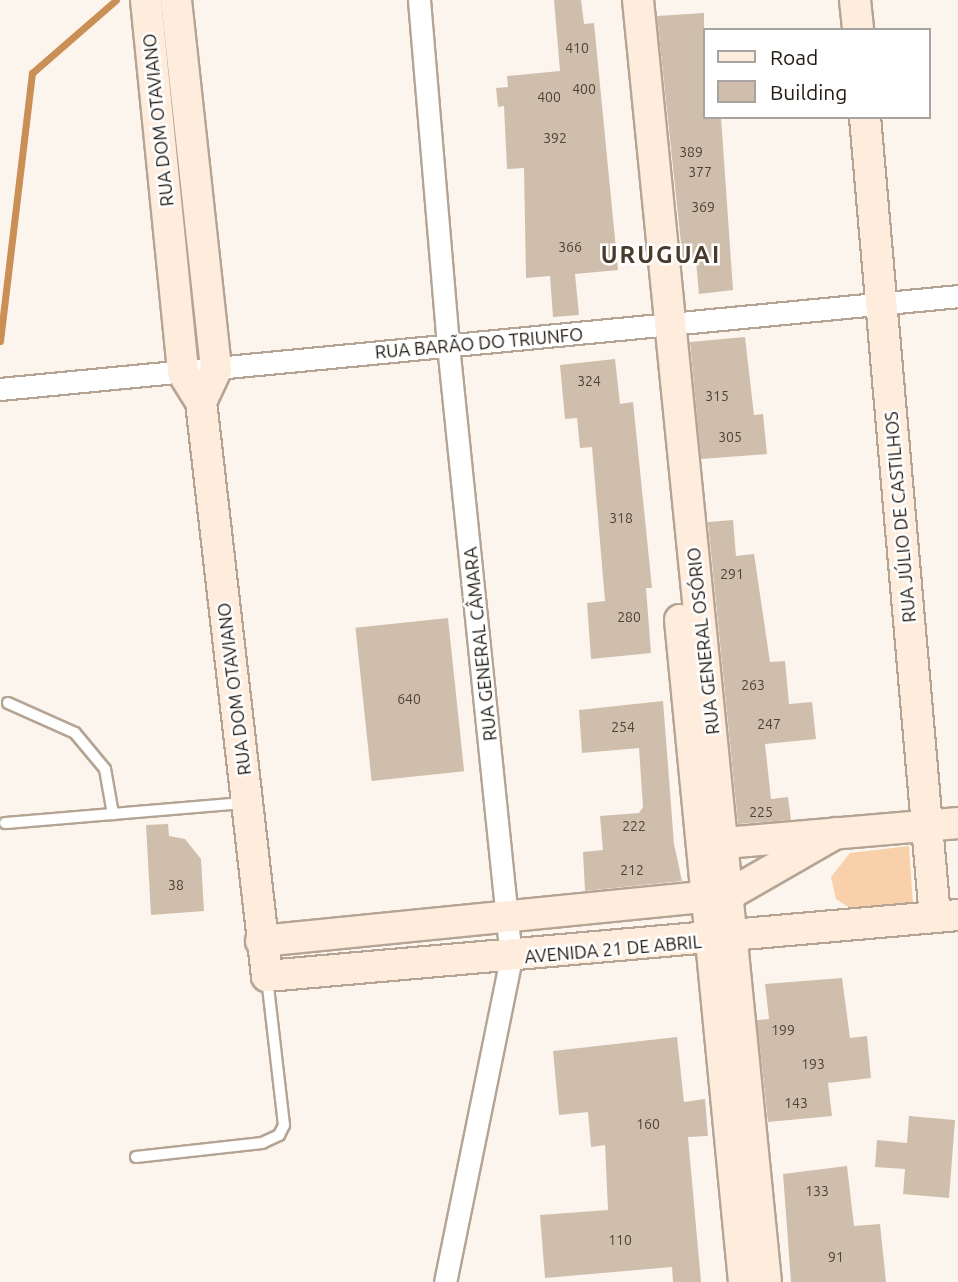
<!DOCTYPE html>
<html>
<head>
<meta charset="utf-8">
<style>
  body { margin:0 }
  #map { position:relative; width:958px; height:1282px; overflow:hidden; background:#fcf5ee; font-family:Ubuntu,sans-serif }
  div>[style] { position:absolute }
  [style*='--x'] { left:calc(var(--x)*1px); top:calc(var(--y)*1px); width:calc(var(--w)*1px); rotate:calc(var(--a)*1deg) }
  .green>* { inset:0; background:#f8d0aa }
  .stream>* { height:7px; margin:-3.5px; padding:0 3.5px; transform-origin:3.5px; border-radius:3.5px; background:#c98f54 }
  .building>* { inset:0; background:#d0beac; transform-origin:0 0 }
  .roads { filter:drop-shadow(2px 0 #b5a493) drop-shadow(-2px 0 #b5a493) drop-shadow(0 2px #b5a493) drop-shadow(0 -2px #b5a493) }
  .lane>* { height:10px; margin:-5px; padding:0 5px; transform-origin:5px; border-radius:5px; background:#fff }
  .street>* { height:21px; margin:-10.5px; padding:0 10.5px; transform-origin:10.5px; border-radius:10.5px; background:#fff }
  .secondary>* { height:30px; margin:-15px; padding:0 15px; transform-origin:15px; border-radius:15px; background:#feeddd }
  span { translate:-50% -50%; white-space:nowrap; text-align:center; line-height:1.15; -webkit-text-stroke:5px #fff; paint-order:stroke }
  .number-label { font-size:14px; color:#4c4339 }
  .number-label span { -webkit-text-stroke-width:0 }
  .street-label { font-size:18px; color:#201a13 }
  .district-label { font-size:24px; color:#493a2c; font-weight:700; letter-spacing:2px }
  .legend { position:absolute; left:703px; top:28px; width:228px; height:91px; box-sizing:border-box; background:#fff; border:2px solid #a6a3a1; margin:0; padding:9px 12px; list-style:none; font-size:21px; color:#201a13 }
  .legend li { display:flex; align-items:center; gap:14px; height:35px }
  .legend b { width:35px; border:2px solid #a6a3a1 }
</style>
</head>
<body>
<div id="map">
  <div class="green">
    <i style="clip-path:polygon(909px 846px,913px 904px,854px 911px,836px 899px,831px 877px,850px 853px)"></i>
  </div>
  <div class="stream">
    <i style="--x:0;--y:341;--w:270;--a:-83.2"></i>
    <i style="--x:32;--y:73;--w:111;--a:-41"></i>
  </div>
  <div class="building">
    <i style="clip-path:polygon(554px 0,581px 0,584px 24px,594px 23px,618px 270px,575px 274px,579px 315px,553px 317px,550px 276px,526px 278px,524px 168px,507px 169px,504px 106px,498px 107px,496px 88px,508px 87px,507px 76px,560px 71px)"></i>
    <i style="clip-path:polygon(704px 13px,704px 117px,721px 117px,733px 290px,699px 294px,696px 261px,683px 262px,657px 16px)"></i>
    <i style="clip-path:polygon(745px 337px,754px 415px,763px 414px,767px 454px,701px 459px,690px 342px)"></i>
    <i style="clip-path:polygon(615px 359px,620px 404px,633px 402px,652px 588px,646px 588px,651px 653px,591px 659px,587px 603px,605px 601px,592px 447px,580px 448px,577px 418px,565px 419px,560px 365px)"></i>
    <i style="clip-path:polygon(733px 520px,736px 556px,754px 554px,770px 662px,785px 661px,789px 704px,812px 702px,816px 739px,765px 744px,771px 799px,788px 797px,791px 820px,738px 824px,708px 522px)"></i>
    <i style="left:448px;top:618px;width:154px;height:93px;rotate:84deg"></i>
    <i style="clip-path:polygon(663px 701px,674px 844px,682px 881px,585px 891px,583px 852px,603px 850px,600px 816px,639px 813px,643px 807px,639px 748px,582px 753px,579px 710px)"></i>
    <i style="clip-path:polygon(168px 824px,169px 836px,185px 839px,201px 859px,204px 911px,151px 915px,146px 825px)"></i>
    <i style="clip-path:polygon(842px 978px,850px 1038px,867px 1036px,871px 1078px,828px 1083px,832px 1116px,768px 1122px,757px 1020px,769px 1019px,765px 984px)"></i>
    <i style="clip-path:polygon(677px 1037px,684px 1102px,705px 1099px,708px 1136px,688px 1137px,701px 1282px,673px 1282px,672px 1267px,545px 1278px,540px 1215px,608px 1210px,605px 1145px,591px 1147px,588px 1112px,559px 1115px,553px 1051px)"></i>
    <i style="clip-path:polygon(909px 1116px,955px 1120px,949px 1198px,903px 1194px,905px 1169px,875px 1167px,877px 1140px,907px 1143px)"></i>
    <i style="clip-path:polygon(847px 1166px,854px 1226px,880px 1224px,886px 1282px,791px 1282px,783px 1174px)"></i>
  </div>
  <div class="roads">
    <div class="lane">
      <i style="--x:8;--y:703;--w:73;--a:24.1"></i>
      <i style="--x:75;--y:733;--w:47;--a:50.2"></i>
      <i style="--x:105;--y:769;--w:46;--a:79.9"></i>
      <i style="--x:5;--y:823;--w:240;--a:-4.8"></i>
      <i style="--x:136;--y:1157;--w:127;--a:-6.3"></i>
      <i style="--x:262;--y:1143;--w:19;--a:-25"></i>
      <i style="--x:279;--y:1135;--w:11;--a:-63"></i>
      <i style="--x:284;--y:1125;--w:147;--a:-96.6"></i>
    </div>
    <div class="street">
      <i style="--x:419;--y:0;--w:346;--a:85.2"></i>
      <i style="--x:448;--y:345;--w:616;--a:84.13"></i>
      <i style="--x:511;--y:958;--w:331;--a:101.5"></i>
      <i style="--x:0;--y:389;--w:963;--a:-5.54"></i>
    </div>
    <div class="secondary">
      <i style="--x:146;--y:0;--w:375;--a:84.3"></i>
      <i style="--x:183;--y:373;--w:34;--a:58"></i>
      <i style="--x:201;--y:402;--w:578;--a:83.44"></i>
      <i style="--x:267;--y:976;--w:694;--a:-5.04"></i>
      <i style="--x:176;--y:0;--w:372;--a:83.8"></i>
      <i style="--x:216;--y:370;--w:35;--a:115"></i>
      <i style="--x:638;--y:0;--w:1288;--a:84.3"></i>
      <i style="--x:855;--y:0;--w:30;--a:84"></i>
      <i style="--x:865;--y:117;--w:803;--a:85"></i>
      <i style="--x:680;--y:620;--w:665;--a:84.48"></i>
      <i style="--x:725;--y:843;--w:234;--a:-4.9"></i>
      <i style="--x:261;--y:941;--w:471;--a:-5.7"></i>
      <i style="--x:730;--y:894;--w:122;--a:-29.9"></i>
    </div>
  </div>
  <div class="number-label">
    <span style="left:577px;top:48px">410</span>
    <span style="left:584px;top:89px">400</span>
    <span style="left:549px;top:97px">400</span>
    <span style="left:555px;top:138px">392</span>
    <span style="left:691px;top:152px">389</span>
    <span style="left:700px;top:172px">377</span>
    <span style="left:703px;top:207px">369</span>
    <span style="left:570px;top:247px">366</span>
    <span style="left:589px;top:381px">324</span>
    <span style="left:717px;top:396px">315</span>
    <span style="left:730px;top:437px">305</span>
    <span style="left:621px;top:518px">318</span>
    <span style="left:732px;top:574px">291</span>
    <span style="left:629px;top:617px">280</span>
    <span style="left:753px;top:685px">263</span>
    <span style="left:409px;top:699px">640</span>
    <span style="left:769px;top:724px">247</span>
    <span style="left:623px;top:727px">254</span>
    <span style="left:761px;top:812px">225</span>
    <span style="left:634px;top:826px">222</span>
    <span style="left:632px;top:870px">212</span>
    <span style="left:176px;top:885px">38</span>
    <span style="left:783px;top:1030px">199</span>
    <span style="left:813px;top:1064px">193</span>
    <span style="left:796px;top:1103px">143</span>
    <span style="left:648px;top:1124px">160</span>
    <span style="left:817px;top:1191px">133</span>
    <span style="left:620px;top:1240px">110</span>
    <span style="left:836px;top:1257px">91</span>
  </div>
  <div class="street-label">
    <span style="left:158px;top:120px;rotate:-96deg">RUA DOM OTAVIANO</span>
    <span style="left:479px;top:343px;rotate:-5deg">RUA BARÃO DO TRIUNFO</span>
    <span style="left:900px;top:517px;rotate:-95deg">RUA JÚLIO DE CASTILHOS</span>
    <span style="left:703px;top:641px;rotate:-96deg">RUA GENERAL OSÓRIO</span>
    <span style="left:480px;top:644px;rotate:-96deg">RUA GENERAL CÂMARA</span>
    <span style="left:234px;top:689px;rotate:-97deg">RUA DOM OTAVIANO</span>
    <span style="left:613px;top:949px;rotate:-5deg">AVENIDA 21 DE ABRIL</span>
  </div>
  <div class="district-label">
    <span style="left:661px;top:255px">URUGUAI</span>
  </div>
  <ul class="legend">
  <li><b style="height:9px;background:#feeddd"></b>Road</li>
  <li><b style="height:19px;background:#d0beac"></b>Building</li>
  </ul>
</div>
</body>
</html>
